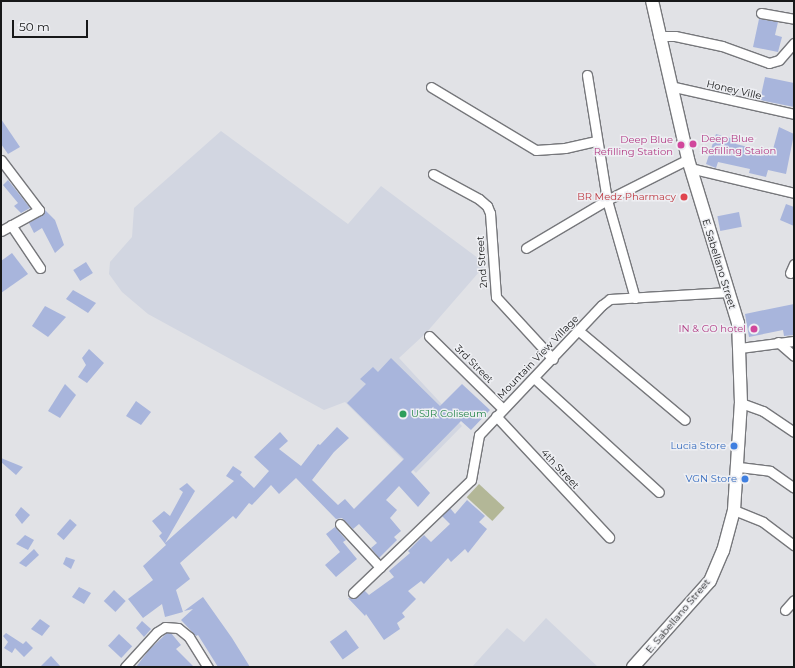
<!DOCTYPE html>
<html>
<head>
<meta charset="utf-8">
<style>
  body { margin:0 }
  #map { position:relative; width:795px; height:668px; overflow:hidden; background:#e1e2e6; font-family:Montserrat,sans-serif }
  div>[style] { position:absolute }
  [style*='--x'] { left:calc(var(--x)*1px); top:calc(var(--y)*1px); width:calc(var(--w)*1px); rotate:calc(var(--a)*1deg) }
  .built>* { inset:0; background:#d2d6e1 }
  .green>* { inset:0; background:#b3b797; transform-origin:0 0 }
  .building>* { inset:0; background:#a8b5dc; transform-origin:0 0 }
  .roads { filter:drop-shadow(1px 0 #76777b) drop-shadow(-1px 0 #76777b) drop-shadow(0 1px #76777b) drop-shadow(0 -1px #76777b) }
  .street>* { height:9px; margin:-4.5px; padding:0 4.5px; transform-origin:4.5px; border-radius:4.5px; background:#fff }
  .secondary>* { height:12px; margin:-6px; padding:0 6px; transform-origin:6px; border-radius:6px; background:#fff }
  .dots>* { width:11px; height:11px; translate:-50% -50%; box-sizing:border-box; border:2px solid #eeeff3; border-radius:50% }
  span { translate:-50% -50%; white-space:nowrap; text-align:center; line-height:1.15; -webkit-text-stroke:3px #eeeff3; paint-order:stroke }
  .street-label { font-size:10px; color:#171819 }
  .hotel-label { font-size:10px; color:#b23c85 }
  .left { translate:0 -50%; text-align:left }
  .right { translate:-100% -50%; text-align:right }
  .health-label { font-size:10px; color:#be3a42 }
  .leisure-label { font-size:10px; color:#27864d }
  .shop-label { font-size:10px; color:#366cbe }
  .frame { position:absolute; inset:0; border:2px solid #171819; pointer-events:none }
  .scale { position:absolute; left:12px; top:20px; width:76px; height:18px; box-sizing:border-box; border:2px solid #171819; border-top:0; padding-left:5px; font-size:12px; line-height:14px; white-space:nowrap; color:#171819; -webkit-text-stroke:3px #eeeff3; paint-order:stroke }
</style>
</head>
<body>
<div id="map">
  <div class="built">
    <i style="clip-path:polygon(221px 131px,348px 224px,381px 186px,486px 264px,426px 333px,399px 358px,462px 426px,416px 473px,345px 402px,324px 410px,148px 314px,122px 292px,109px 274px,110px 262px,132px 237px,134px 208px)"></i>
    <i style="clip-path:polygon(546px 618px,598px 667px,472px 667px,507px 628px,524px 642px)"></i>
  </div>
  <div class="green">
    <i style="left:479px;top:484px;width:35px;height:18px;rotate:43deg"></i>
  </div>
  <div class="building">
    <i style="clip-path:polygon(759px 19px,778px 22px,775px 35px,782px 37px,778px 52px,753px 47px)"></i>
    <i style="clip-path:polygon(765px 77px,794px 83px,794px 107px,760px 100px)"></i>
    <i style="clip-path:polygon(1px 119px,20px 147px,8px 154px,1px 144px)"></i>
    <i style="clip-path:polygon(779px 127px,794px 134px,786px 174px,768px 170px,766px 177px,749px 173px,750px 169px,718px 162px,716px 168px,706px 164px,716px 134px,737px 140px,736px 144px,772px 153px)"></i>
    <i style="clip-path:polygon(8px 180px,30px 208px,21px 213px,14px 206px,18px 203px,3px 185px)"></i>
    <i style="clip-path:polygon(786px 204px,794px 207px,794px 226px,780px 220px)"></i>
    <i style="clip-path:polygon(45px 210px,55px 220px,64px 245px,55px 253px,42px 228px,34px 233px,29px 223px,42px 215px)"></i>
    <i style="left:739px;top:212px;width:15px;height:22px;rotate:79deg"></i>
    <i style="clip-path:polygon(12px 253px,28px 274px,1px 293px,1px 261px)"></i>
    <i style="left:86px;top:262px;width:13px;height:15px;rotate:58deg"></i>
    <i style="clip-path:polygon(73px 290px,96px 303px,88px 313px,66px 299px)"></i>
    <i style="clip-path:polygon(794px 304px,794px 335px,784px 336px,783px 330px,749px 337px,745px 314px)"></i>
    <i style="clip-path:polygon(45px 306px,66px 317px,48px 337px,32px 326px)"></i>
    <i style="clip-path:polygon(89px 349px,104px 363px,87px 383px,78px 377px,86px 365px,82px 358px)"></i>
    <i style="clip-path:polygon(391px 358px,440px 406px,462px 384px,490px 410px,471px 430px,461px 421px,411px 472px,430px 493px,418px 507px,399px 486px,386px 500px,397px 510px,390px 518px,401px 531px,394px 537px,397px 540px,379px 558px,371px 548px,377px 543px,359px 524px,353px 529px,342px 518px,336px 519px,296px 478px,279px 494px,271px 485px,252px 505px,249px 503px,236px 519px,233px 516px,180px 563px,190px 579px,176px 590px,183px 612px,165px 617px,162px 604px,143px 618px,128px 599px,153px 580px,143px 566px,166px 545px,159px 536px,162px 533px,152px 521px,164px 511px,170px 516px,183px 492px,179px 489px,187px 483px,195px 491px,165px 543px,234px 481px,226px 476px,233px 466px,242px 472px,240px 475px,254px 488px,269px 471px,254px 457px,280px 432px,288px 441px,279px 449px,301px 466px,318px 444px,320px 445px,337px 427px,349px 438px,334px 452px,312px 480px,338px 505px,345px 499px,354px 509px,404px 459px,347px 403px,366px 384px,360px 379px,373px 367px,378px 372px)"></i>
    <i style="clip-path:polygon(65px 384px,76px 395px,60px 418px,48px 411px)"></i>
    <i style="clip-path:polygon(136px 401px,151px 412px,141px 425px,126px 416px)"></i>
    <i style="clip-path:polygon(1px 458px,23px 467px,16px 475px,1px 462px)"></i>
    <i style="clip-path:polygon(467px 500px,485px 516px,479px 522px,487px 529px,468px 553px,465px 549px,451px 562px,448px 558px,424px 584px,421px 581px,408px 591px,416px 599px,402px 613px,405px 617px,397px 623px,400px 629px,384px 640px,366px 614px,365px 616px,348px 598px,355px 599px,364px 590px,369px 595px,394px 577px,389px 571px,410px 553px,408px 551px,424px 535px,431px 542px,450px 524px,442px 516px,450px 508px,455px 514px)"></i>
    <i style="clip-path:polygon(21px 507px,30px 515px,22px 524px,15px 515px)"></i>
    <i style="left:70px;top:519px;width:9px;height:20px;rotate:41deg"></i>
    <i style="clip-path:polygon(335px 527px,346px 540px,343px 542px,357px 559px,336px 577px,325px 565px,340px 552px,326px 534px)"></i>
    <i style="clip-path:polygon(25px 535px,34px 540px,28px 550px,16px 544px)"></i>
    <i style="clip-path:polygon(34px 549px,39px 555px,26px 567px,19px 563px)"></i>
    <i style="clip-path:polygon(66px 557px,75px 560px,71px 569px,63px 564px)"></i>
    <i style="clip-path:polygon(79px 587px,91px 593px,84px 604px,72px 597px)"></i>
    <i style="left:114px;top:590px;width:16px;height:15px;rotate:43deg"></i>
    <i style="clip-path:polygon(203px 597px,232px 638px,250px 667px,218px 667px,198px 635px,196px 636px,181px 620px,193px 609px,184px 611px)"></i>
    <i style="clip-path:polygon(40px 619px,50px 626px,42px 636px,31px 629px)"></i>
    <i style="clip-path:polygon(142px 621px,151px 629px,144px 637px,136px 628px)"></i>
    <i style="left:346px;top:630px;width:22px;height:20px;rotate:54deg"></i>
    <i style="clip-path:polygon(6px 633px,23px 644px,26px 641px,33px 648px,24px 657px,15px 648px,12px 653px,4px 648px,8px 642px,3px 636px)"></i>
    <i style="clip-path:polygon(167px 633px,171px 633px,181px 645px,176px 649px,194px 667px,136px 667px,149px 650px)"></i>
    <i style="left:119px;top:634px;width:18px;height:16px;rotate:43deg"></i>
    <i style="clip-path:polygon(51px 656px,61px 667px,40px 667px)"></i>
  </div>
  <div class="roads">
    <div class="street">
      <i style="--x:761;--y:13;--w:34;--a:10"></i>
      <i style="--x:658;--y:36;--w:17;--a:0"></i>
      <i style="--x:675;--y:36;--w:48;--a:12"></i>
      <i style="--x:722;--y:46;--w:50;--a:19.9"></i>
      <i style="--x:769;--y:63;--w:10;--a:-17"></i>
      <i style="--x:779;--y:60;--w:23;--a:-49"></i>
      <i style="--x:587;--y:75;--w:127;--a:80.9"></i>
      <i style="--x:607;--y:200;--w:102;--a:74.1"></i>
      <i style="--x:670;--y:86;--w:127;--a:12.7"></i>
      <i style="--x:431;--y:87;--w:122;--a:31"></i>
      <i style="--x:536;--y:150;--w:29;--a:-4"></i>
      <i style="--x:565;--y:148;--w:32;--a:-13"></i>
      <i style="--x:1;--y:160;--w:63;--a:52.8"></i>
      <i style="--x:39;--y:210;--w:43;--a:151.1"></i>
      <i style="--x:690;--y:168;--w:107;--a:13.5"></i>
      <i style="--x:433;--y:174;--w:52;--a:28.5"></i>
      <i style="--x:479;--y:199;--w:11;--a:41"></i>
      <i style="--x:487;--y:206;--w:8;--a:67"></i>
      <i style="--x:490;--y:213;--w:84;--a:85.9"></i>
      <i style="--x:496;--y:297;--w:84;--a:47.4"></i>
      <i style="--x:11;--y:225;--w:52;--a:56"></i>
      <i style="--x:526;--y:248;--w:94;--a:-30.7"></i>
      <i style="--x:607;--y:200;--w:91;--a:-26.8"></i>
      <i style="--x:790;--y:273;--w:10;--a:-66"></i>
      <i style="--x:579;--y:331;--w:138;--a:40"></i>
      <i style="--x:429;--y:336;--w:104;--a:44.6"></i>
      <i style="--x:778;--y:342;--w:21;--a:41"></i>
      <i style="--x:740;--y:348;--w:54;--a:-7.4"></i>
      <i style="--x:534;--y:378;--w:169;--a:42.4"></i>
      <i style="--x:741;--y:403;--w:23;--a:20"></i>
      <i style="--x:763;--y:411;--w:37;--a:34"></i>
      <i style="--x:496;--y:416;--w:166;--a:47"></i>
      <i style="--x:739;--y:467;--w:31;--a:7"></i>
      <i style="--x:770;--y:471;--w:29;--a:35"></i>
      <i style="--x:734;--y:510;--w:31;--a:22"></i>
      <i style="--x:763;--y:522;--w:39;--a:37"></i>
      <i style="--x:340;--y:524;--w:59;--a:47.1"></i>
      <i style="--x:353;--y:593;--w:163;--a:-43.8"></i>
      <i style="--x:471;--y:480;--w:46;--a:-79.9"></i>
      <i style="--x:479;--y:435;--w:179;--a:-46.6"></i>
      <i style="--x:602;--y:305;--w:10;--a:-37"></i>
      <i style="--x:610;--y:299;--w:118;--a:-3.4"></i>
      <i style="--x:785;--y:610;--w:13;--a:-48"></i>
      <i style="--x:125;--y:667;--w:47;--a:-47.6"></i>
      <i style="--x:157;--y:632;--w:9;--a:-32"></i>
      <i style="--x:165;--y:627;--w:13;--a:4"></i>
      <i style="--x:178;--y:628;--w:14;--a:39"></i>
      <i style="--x:189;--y:637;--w:36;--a:58"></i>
    </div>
    <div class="secondary">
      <i style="--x:633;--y:667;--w:115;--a:-48.2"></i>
      <i style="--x:710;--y:581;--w:33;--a:-67"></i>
      <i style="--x:723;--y:551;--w:42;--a:-75"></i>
      <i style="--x:734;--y:510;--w:107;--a:-86.3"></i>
      <i style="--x:741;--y:403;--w:80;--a:-92.1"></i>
      <i style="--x:738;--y:323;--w:171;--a:-107"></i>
      <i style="--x:688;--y:159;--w:162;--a:-102.8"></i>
    </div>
  </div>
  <div class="dots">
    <i style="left:693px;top:144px;background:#d1479c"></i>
    <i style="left:681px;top:145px;background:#d1479c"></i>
    <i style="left:684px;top:197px;background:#e0444e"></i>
    <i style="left:754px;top:329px;background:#d1479c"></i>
    <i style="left:403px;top:414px;background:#2e9e5b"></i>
    <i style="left:734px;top:446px;background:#3f7fe0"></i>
    <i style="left:745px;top:479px;background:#3f7fe0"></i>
  </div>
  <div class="street-label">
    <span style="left:734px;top:90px;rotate:13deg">Honey Ville</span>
    <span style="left:482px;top:262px;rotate:-94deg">2nd Street</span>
    <span style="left:719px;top:264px;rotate:73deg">E. Sabellano Street</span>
    <span style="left:538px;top:357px;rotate:-46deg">Mountain View Village</span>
    <span style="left:474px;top:364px;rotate:45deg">3rd Street</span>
    <span style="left:560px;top:469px;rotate:47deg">4th Street</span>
    <span style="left:678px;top:616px;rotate:-50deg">E. Sabellano Street</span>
  </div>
  <div class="hotel-label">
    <span class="left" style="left:701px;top:144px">Deep Blue<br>Refilling Staion</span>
    <span class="right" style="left:673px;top:145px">Deep Blue<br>Refilling Station</span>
    <span class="right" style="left:746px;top:329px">IN &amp; GO hotel</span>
  </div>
  <div class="health-label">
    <span class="right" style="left:676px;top:197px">BR Medz Pharmacy</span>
  </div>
  <div class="leisure-label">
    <span class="left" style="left:411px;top:414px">USJR Coliseum</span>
  </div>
  <div class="shop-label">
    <span class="right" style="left:726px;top:446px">Lucia Store</span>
    <span class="right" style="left:737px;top:479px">VGN Store</span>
  </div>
  <div class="frame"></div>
  <div class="scale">50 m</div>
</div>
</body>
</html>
